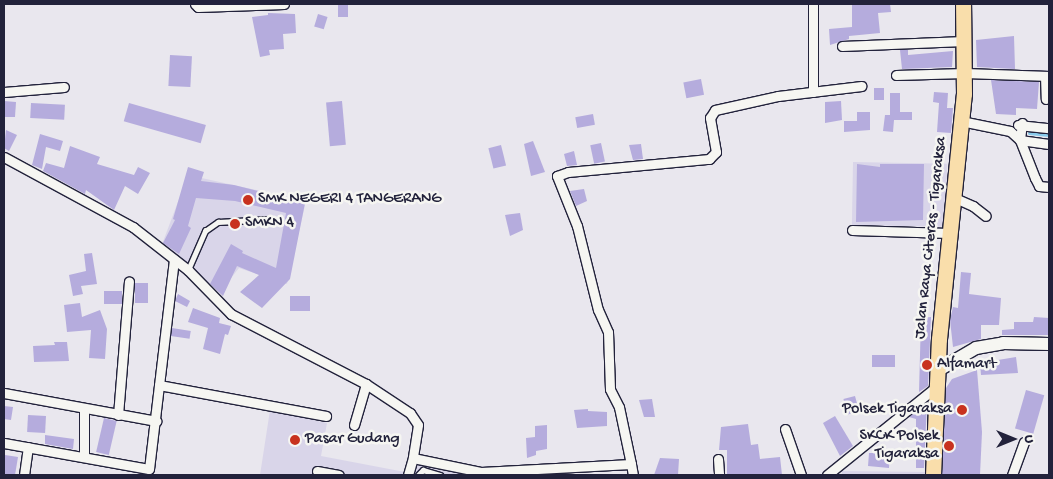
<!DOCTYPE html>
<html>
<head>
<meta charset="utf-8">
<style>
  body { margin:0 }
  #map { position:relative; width:1053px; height:479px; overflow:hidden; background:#e9e7ee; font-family:"Gochi Hand",sans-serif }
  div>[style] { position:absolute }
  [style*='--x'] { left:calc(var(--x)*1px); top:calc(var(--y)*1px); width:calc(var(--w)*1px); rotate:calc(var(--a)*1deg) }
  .built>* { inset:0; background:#d9d5e9; transform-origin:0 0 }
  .stream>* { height:3px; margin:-1.5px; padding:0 1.5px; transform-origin:1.5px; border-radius:1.5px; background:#89caea }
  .building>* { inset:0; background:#b5acdd; transform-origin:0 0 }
  .roads { filter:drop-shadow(1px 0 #22223b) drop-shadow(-1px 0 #22223b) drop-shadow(0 1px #22223b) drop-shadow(0 -1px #22223b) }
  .lane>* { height:4.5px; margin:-2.25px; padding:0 2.25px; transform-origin:2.25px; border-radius:2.25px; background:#f6f6f2 }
  .street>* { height:9px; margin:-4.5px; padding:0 4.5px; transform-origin:4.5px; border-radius:4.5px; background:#f6f6f2 }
  .secondary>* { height:12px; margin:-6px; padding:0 6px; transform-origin:6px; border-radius:6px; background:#f6f6f2 }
  .primary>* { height:15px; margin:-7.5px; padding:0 7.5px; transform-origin:7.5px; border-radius:7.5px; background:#f9deab }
  .dots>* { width:14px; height:14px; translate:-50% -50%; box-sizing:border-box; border:2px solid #f6f6f2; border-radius:50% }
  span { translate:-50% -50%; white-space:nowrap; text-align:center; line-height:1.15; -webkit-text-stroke:5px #f6f6f2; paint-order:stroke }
  .poi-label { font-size:16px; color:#22223b }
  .left { translate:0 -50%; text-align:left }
  .right { translate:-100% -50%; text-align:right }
  .street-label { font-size:16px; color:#22223b }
  .frame { position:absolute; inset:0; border:5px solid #22223b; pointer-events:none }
  .north { position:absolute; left:988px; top:414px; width:50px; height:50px; -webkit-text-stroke:4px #f6f6f2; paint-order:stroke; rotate:90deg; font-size:14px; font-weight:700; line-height:20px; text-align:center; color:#22223b }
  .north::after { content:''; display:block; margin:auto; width:18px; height:22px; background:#22223b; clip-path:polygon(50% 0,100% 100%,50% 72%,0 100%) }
</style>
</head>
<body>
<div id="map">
  <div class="built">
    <i style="left:853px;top:162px;width:94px;height:63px;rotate:1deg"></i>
    <i style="clip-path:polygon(188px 175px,306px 201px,287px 284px,239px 268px,220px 292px,161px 247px)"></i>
    <i style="clip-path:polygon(270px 410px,327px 423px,321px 456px,405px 472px,407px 462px,472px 475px,260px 475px)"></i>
    <i style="clip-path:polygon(842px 471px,928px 472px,928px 475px,842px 475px)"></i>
  </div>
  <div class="stream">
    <i style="--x:1029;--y:133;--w:20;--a:6"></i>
  </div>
  <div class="building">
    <i style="left:338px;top:4px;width:10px;height:13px"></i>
    <i style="clip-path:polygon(852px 4px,890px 4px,891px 12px,878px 13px,880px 33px,849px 36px,849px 39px,830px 45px,829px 29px,852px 27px)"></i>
    <i style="clip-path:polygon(268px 13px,295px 14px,296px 33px,283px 34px,284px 49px,269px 50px,270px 55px,260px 57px,252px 17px,268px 15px)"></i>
    <i style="left:318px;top:14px;width:10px;height:13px;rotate:17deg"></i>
    <i style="clip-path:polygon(1014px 36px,1015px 69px,977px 67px,976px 40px)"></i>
    <i style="clip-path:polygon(900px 50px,908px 50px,908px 55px,953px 51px,952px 67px,902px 69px)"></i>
    <i style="left:170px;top:55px;width:22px;height:31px;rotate:3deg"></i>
    <i style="left:701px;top:79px;width:16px;height:18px;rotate:79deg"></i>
    <i style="clip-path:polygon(991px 80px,1039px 82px,1037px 109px,1016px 108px,1016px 115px,996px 114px)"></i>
    <i style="left:874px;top:88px;width:10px;height:12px"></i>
    <i style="clip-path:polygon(934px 92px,948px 93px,947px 108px,953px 108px,951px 133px,937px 132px,939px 103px,933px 102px)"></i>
    <i style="clip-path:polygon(890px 93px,900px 93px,900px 112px,912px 112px,912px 120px,894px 120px,893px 132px,883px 131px,885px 115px,890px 115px)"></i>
    <i style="clip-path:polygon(4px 101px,16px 102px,15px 117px,4px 117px)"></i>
    <i style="left:342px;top:101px;width:44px;height:16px;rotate:85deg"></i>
    <i style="clip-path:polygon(841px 101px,842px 120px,825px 123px,825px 102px)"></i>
    <i style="left:31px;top:103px;width:34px;height:15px;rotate:3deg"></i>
    <i style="left:129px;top:103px;width:80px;height:19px;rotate:16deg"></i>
    <i style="clip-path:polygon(857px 112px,870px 112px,870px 130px,844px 132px,844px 121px,857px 121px)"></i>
    <i style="left:593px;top:114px;width:11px;height:18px;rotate:80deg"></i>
    <i style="clip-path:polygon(6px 130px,17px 135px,9px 151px,4px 148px)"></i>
    <i style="clip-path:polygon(40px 134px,63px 141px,60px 151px,46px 147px,42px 169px,32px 165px)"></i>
    <i style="clip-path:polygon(533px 141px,545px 172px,531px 176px,524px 144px)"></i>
    <i style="left:601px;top:143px;width:19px;height:11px;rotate:78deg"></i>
    <i style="clip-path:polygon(641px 144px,643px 159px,633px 160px,629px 145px)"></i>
    <i style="left:501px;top:145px;width:21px;height:13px;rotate:76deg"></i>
    <i style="clip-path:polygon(70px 146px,100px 157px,97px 164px,134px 175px,138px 167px,150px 173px,138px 194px,125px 186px,114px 210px,86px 190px,85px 194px,43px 171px,46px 163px,64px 168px)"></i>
    <i style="clip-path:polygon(574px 151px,577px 165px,567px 166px,564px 154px)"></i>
    <i style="clip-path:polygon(857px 164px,880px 167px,880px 164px,924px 164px,923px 220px,856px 222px)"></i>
    <i style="clip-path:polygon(188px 167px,204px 172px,201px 181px,234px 185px,305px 203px,290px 279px,262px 308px,240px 292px,259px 275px,237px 266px,223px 296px,210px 284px,231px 244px,243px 251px,242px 253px,276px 268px,286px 213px,235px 201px,196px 198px,188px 226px,191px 228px,179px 254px,163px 243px,175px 220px,173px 219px)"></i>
    <i style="clip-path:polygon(584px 189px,587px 201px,576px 206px,570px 191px)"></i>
    <i style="clip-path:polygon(520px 213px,523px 230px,510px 236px,505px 215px)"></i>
    <i style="clip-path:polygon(92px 253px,97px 284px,81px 286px,83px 294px,73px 296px,69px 275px,86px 271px,84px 254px)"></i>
    <i style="clip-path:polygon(961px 272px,971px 273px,969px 294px,1001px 298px,999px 325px,981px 325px,981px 339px,953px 347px,950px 320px,953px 307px,958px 308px)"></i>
    <i style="left:135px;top:283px;width:13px;height:20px"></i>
    <i style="left:104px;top:291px;width:18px;height:13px"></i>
    <i style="clip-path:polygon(178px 294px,190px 301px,187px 307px,175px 301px)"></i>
    <i style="left:290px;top:296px;width:20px;height:15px"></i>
    <i style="clip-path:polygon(80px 303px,82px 317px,100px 310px,107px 329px,105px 359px,89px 358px,91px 330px,67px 332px,64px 305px)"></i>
    <i style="clip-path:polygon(193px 308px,220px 318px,219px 323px,231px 326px,228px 335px,225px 334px,220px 354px,203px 349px,208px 328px,188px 322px)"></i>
    <i style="clip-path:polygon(931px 317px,928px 386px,919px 392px,921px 318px)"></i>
    <i style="clip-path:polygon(1034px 317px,1049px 318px,1049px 335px,1002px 335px,1002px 330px,1014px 329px,1014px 322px,1033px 322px)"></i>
    <i style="left:172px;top:328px;width:19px;height:8px;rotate:9deg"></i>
    <i style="clip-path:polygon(54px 342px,67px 342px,69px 361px,34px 362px,33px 346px,55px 345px)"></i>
    <i style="left:872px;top:355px;width:23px;height:12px"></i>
    <i style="clip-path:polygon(1016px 357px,1018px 373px,981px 375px,980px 363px)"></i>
    <i style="clip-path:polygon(977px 370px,982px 432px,980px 475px,942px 475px,946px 388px,952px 379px)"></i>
    <i style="left:1026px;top:390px;width:19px;height:40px;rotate:16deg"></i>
    <i style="left:855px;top:396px;width:16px;height:12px;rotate:75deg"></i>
    <i style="clip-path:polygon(652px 399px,655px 417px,644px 417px,639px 400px)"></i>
    <i style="clip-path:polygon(927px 402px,924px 468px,916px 468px,916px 419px,909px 417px)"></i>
    <i style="clip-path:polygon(4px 406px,13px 407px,11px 420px,4px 419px)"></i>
    <i style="clip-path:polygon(588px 409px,588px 411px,607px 412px,607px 426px,577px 428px,574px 410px)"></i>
    <i style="left:28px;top:415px;width:18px;height:17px;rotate:3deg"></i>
    <i style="clip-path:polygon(835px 416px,853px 446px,840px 456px,823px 423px)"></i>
    <i style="left:104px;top:418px;width:13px;height:35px;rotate:13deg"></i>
    <i style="clip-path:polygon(748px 424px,751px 445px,758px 444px,760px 459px,780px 457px,782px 475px,727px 474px,727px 450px,719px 450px,721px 427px)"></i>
    <i style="clip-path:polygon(547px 425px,547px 449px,536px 451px,536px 455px,527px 458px,526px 438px,535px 437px,535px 426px)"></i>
    <i style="clip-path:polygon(45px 435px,74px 439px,73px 449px,45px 444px)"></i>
    <i style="clip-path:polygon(874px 450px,890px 451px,889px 468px,868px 466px,869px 453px,873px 453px)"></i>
    <i style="clip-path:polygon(5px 455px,18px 457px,15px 475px,4px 475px)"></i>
    <i style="clip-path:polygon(660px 458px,679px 459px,678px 475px,654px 475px)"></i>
  </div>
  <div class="roads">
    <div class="lane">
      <i style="--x:188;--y:270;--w:43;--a:-66.4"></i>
      <i style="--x:205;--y:231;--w:16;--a:-35"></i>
      <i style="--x:218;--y:222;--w:53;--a:-3.2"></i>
      <i style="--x:418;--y:475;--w:7;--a:-45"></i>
      <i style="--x:423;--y:470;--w:18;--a:16"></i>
    </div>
    <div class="street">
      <i style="--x:195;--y:4;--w:4;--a:45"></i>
      <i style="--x:198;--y:7;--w:86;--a:-2"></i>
      <i style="--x:842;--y:46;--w:122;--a:-2.3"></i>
      <i style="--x:896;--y:75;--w:69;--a:-1.7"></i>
      <i style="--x:965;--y:73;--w:84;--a:2"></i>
      <i style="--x:1045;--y:76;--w:23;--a:88"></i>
      <i style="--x:4;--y:92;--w:60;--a:-4.8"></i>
      <i style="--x:813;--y:92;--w:88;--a:-90"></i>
      <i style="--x:961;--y:121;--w:50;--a:11.5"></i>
      <i style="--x:1010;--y:131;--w:13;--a:42"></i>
      <i style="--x:1020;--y:140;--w:29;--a:8"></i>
      <i style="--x:1022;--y:123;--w:17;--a:97"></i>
      <i style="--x:1020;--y:140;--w:41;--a:68.5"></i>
      <i style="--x:1035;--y:178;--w:9;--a:63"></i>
      <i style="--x:1039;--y:186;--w:10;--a:6"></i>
      <i style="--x:1018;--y:125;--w:31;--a:6"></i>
      <i style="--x:4;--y:157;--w:147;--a:28.5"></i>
      <i style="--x:133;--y:227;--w:70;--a:38"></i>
      <i style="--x:188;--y:270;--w:62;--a:45.7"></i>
      <i style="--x:231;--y:314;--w:152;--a:27.4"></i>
      <i style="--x:366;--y:384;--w:53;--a:33.4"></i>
      <i style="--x:410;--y:413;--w:14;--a:56"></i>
      <i style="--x:418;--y:425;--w:33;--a:99"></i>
      <i style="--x:413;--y:458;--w:69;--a:11.6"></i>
      <i style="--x:481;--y:472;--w:150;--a:-3.1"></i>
      <i style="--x:631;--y:464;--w:11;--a:80"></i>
      <i style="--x:955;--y:198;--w:20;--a:24"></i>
      <i style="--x:973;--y:206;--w:16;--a:38"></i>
      <i style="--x:852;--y:230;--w:97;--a:1.8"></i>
      <i style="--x:159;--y:385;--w:170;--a:10.5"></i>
      <i style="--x:4;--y:393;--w:155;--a:10.4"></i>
      <i style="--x:118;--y:415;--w:134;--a:-85.3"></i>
      <i style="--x:354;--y:425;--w:43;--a:-73.7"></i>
      <i style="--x:785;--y:429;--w:49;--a:70.8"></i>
      <i style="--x:4;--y:443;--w:147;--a:10.2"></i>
      <i style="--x:149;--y:469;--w:211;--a:-83.2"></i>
      <i style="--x:84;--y:457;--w:48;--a:-90"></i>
      <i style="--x:718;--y:459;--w:16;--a:86"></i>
      <i style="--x:631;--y:464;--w:58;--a:-101.9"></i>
      <i style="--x:619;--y:407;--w:20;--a:-117"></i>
      <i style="--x:610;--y:389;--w:57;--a:-92"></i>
      <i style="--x:608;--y:332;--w:24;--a:-114"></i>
      <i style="--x:598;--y:310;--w:87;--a:-104"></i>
      <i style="--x:577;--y:226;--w:54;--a:-111.8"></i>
      <i style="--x:557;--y:176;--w:12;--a:-20"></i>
      <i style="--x:568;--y:172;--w:142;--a:-5.3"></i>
      <i style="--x:709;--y:159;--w:10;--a:-45"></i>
      <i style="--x:716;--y:152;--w:35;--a:-100"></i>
      <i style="--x:710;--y:118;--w:9;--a:-58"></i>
      <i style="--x:715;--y:110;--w:65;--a:-12.5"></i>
      <i style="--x:778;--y:96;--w:84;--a:-6.9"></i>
      <i style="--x:317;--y:471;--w:22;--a:10"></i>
      <i style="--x:24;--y:475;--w:28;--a:-82"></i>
      <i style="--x:408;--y:475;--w:18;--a:-74"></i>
      <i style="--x:827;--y:475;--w:140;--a:-38.9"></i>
      <i style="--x:1012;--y:475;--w:35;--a:-70"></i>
    </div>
    <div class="secondary">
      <i style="--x:937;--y:371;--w:45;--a:-30.5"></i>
      <i style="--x:976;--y:348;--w:27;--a:-10"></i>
      <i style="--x:1003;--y:343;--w:46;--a:1.2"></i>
    </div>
    <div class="primary">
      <i style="--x:933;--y:475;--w:136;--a:-87.5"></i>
      <i style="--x:939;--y:339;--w:246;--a:-84.2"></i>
      <i style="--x:964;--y:94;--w:90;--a:-90.6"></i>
    </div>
  </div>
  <div class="dots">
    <i style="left:248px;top:200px;background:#c8321e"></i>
    <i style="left:235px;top:224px;background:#c8321e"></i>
    <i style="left:927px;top:365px;background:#c8321e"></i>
    <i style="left:962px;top:410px;background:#c8321e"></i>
    <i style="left:295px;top:440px;background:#c8321e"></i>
    <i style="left:949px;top:446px;background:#c8321e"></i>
  </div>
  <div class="poi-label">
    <span class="left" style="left:258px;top:200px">SMK NEGERI 4 TANGERANG</span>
    <span class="left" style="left:245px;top:224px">SMKN 4</span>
    <span class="left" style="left:937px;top:365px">Alfamart</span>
    <span class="right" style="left:952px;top:410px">Polsek Tigaraksa</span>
    <span class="right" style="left:939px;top:446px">SKCK Polsek<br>Tigaraksa</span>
    <span class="left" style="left:305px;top:440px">Pasar Gudang</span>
  </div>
  <div class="street-label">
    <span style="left:932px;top:238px;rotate:-84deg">Jalan Raya Citeras - Tigaraksa</span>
  </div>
  <div class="frame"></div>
  <div class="north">U</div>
</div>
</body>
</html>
